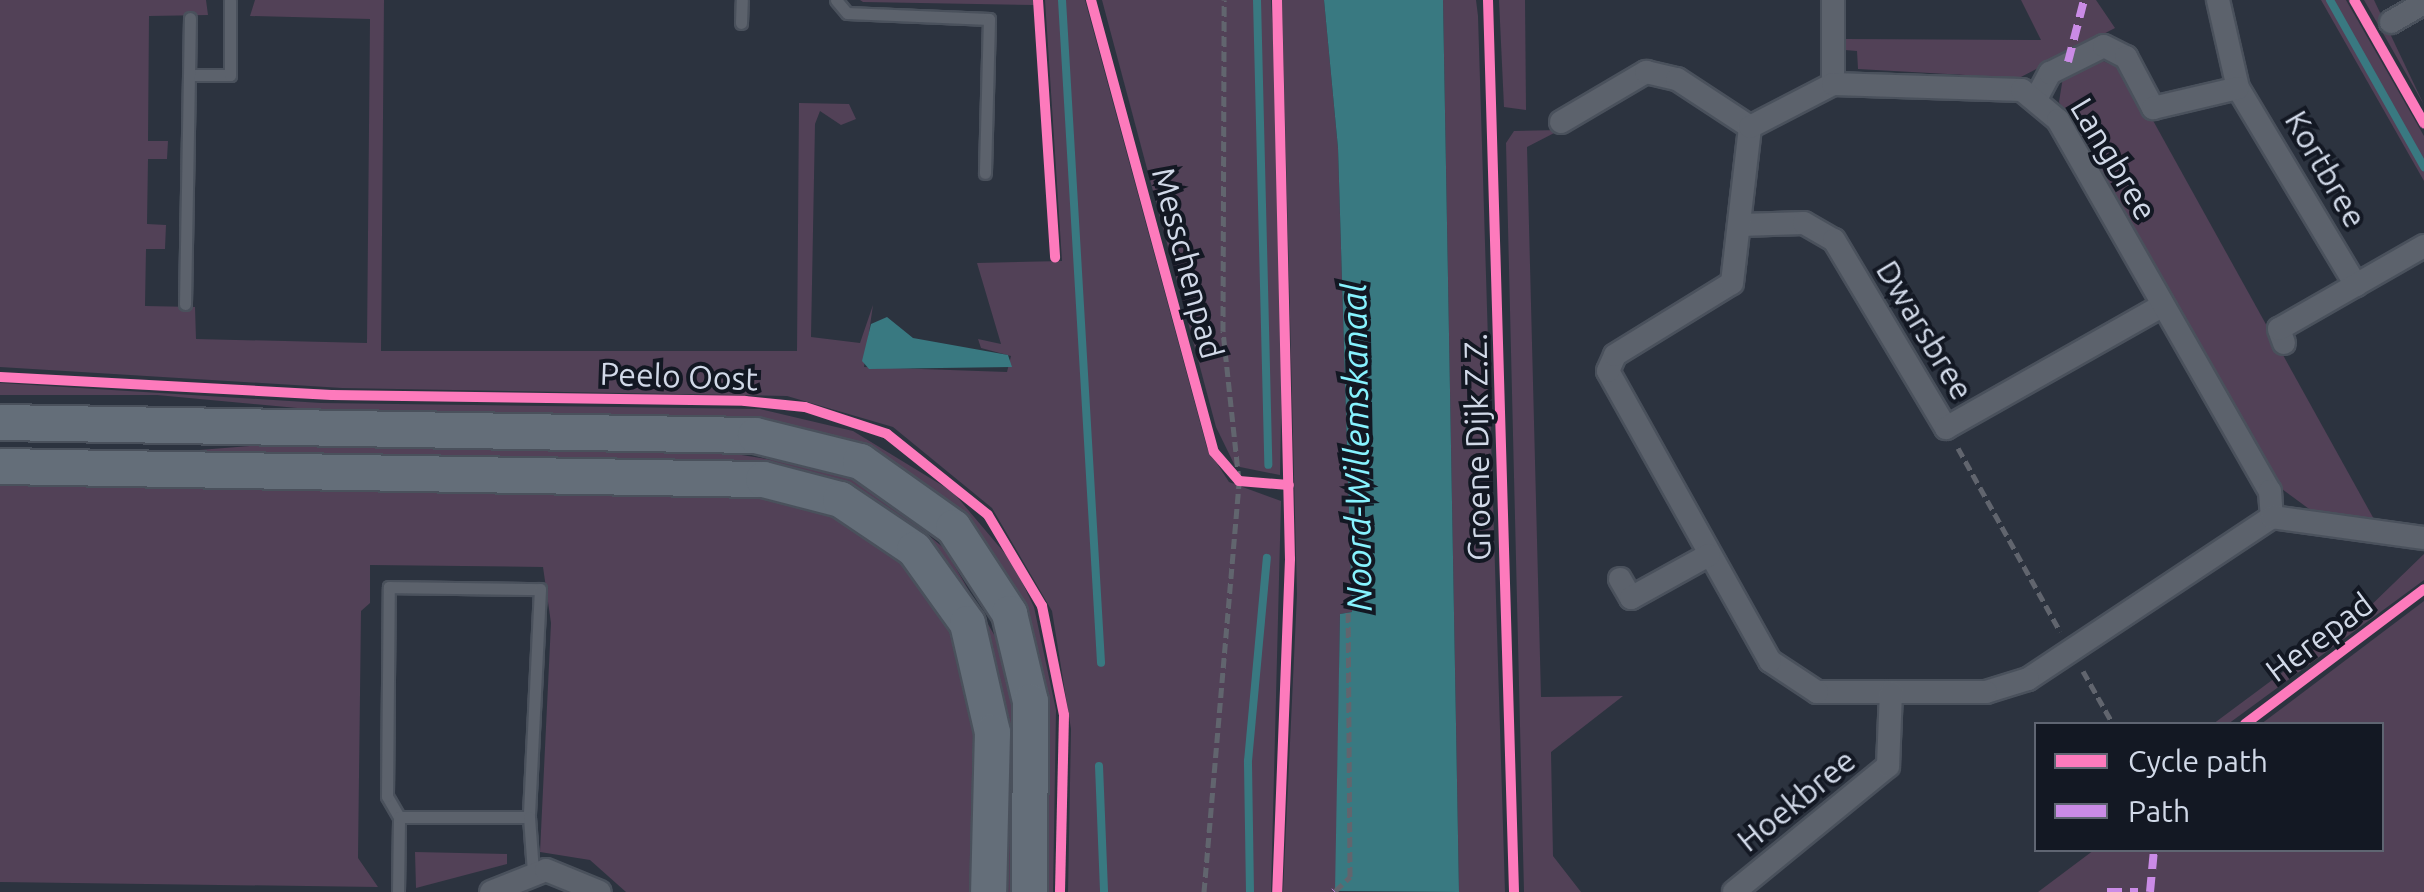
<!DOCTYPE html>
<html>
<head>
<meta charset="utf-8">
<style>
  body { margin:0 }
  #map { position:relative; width:2424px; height:892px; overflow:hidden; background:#2c333f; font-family:Ubuntu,sans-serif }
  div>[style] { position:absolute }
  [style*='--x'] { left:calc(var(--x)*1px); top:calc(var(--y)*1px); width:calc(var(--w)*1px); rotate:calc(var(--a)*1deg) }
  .green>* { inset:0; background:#524157 }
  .water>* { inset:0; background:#397981 }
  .stream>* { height:8px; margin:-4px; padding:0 4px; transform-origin:4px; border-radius:4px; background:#397981 }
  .path>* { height:5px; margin-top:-2.5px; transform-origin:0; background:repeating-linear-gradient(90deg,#61656e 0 10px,transparent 0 15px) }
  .roads { filter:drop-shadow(2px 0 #4a515c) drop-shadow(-2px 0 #4a515c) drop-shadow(0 2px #4a515c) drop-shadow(0 -2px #4a515c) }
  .lane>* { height:11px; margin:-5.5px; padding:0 5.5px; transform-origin:5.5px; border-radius:5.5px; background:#5c626c }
  .street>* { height:22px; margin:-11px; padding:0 11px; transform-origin:11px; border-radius:11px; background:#5c626c }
  .primary>* { height:35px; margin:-17.5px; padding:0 17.5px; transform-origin:17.5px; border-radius:17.5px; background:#646e79 }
  .quiet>* { height:8px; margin-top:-4px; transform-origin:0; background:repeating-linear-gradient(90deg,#ca8be6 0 15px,transparent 0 23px) }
  .cycleway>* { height:10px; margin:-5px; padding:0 5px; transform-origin:5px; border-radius:5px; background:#fd7abc }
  span { translate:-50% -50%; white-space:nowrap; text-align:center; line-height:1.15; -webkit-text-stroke:8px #131823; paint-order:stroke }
  .street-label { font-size:32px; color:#d1d9e8 }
  .water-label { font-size:35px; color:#87f3ff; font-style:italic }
  .legend { position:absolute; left:2034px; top:722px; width:350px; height:130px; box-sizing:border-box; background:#131823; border:2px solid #5f6572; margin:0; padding:12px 18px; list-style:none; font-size:30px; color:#d1d9e8 }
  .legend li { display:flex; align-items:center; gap:20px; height:50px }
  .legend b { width:50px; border:2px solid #5f6572 }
</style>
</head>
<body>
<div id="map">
  <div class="green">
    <i style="clip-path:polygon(0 0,206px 0,208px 15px,149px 16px,148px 141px,168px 141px,167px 159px,148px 159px,147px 224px,166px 225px,165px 249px,146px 249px,145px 306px,195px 307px,196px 339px,367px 343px,370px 19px,250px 16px,255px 0,384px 0,381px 351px,797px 351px,799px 103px,849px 104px,856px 119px,841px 125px,820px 111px,815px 124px,811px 337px,860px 343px,873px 305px,864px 367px,1007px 372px,1011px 356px,981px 348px,978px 339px,1001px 344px,977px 263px,1062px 261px,1045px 0,1085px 0,1207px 448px,1229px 482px,1281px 501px,1271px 892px,1068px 892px,1071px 729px,1052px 611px,992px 508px,893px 427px,787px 396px,342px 388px,0 367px)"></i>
    <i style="clip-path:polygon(860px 0,1035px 0,1035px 5px,863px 2px)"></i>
    <i style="clip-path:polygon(1102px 0,1271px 0,1284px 247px,1280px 475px,1235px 466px,1216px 427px)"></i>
    <i style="clip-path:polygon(1282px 0,1324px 0,1338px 148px,1352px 612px,1340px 614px,1336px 892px,1283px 892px,1297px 594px)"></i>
    <i style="clip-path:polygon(1443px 0,1476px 0,1478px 16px,1505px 892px,1459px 892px)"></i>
    <i style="clip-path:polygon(1499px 0,1525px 0,1526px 110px,1504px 107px)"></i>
    <i style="clip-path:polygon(2021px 0,2096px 0,2115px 28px,2019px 78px,1858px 69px,1857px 51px,1845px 50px,1846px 39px,2041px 40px)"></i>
    <i style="clip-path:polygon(2321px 0,2346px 0,2424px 136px,2424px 181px)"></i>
    <i style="clip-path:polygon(2364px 0,2374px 0,2424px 105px)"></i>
    <i style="clip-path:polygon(2098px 59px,2125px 70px,2375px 521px,2320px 517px,2278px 486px,2059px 102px,2063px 77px)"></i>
    <i style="clip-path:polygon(1560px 130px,1527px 147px,1541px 697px,1623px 696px,1551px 752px,1553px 856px,1581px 892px,1524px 892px,1506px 143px,1514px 131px)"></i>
    <i style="clip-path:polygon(0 383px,321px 403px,760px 409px,853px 431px,953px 492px,1013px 563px,1034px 607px,1056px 710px,1053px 892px,1042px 892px,1045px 700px,1022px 608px,949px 502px,865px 446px,759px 419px,319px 410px,157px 395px,0 395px)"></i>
    <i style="clip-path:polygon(299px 442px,716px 451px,824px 468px,873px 489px,945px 549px,1000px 645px,1013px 714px,1015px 892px,996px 892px,993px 671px,852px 495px,174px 452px)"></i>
    <i style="clip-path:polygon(187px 479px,769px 488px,887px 537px,972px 655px,981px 892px,626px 892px,590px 860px,540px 852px,551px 623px,543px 567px,370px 565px,370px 603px,361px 611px,358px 858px,378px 887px,0 882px,0 486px)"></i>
    <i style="clip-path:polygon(2424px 554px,2424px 580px,2228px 724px,2213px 724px,2364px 612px)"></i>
    <i style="clip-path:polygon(2424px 601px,2424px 892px,2038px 892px,2094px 850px,2382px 850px,2382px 724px,2261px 724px)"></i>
    <i style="clip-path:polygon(415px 852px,507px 854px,507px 864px,416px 888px)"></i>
  </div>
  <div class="water">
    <i style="clip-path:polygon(1324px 0,1443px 0,1459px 892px,1335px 891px,1340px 614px,1352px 612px,1338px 148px)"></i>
    <i style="clip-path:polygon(887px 317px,913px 338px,1008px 355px,1012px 367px,869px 369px,862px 361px,871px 324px)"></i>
  </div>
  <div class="stream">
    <i style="--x:1062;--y:0;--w:664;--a:86.63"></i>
    <i style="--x:1257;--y:0;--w:465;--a:88.6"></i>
    <i style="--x:2330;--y:0;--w:192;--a:60.6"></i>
    <i style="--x:1099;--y:766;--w:126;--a:87.7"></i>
    <i style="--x:1250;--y:892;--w:131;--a:-90.9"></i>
    <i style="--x:1248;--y:761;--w:204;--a:-84.7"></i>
  </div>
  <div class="path">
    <i style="--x:1958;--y:448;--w:210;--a:60.9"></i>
    <i style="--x:2083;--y:671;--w:61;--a:60.5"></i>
    <i style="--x:1335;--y:891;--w:21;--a:-43"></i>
    <i style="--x:1350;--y:877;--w:264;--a:-90.4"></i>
    <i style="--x:1204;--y:892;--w:412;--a:-85.1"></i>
    <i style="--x:1239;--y:481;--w:151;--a:-96.1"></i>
    <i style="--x:1223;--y:331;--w:331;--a:-89.8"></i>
  </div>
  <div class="roads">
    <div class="lane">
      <i style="--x:836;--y:0;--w:17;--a:50"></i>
      <i style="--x:847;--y:13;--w:142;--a:2.4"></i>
      <i style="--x:989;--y:19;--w:154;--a:91.5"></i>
      <i style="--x:741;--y:23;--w:23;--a:-88"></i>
      <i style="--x:189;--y:75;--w:41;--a:0"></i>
      <i style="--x:230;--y:75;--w:75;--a:-90"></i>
      <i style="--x:185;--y:304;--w:286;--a:-89"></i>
      <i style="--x:399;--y:817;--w:24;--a:-120"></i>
      <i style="--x:387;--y:796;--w:209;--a:-89.5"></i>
      <i style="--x:389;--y:587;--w:151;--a:0.8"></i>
      <i style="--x:540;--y:589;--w:228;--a:92.8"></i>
      <i style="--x:398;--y:892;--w:75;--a:-89.2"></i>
      <i style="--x:399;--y:817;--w:130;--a:0"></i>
      <i style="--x:529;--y:817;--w:55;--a:85.8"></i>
    </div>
    <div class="street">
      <i style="--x:2218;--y:0;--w:90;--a:77.2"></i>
      <i style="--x:2238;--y:88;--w:230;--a:59.1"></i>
      <i style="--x:2391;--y:22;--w:38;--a:-30"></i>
      <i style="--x:1833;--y:84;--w:84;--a:-90"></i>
      <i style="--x:2036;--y:99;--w:30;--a:-62"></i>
      <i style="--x:2050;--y:73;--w:60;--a:-26.6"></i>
      <i style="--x:2104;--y:46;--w:25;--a:27"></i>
      <i style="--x:2126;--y:57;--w:58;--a:62.1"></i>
      <i style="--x:2153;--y:108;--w:87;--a:-13.2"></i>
      <i style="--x:1561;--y:122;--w:99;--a:-30.5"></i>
      <i style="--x:1646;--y:72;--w:32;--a:13"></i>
      <i style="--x:1677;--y:79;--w:87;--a:33.3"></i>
      <i style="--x:1741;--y:225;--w:63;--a:-1.8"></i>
      <i style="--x:1804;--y:223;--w:34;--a:30"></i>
      <i style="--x:1834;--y:240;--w:219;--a:59.2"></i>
      <i style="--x:1946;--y:428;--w:248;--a:-29.5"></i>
      <i style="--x:2284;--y:343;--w:15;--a:-110"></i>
      <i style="--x:2279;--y:329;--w:167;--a:-29.8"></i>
      <i style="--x:2272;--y:517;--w:293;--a:146.4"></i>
      <i style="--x:2028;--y:679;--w:44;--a:162.8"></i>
      <i style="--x:1986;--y:692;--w:169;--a:180"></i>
      <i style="--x:1817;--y:692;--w:56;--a:-146.6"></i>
      <i style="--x:1770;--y:661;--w:332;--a:-119.2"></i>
      <i style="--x:1608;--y:371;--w:17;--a:-66"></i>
      <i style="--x:1615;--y:355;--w:137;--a:-31.6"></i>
      <i style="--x:1732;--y:283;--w:157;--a:-83.4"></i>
      <i style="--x:1750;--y:127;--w:93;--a:-27.4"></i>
      <i style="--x:1833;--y:84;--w:189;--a:1.8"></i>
      <i style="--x:2022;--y:90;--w:47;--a:39.8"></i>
      <i style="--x:2058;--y:120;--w:427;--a:60.3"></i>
      <i style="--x:2270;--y:491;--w:26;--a:86"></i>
      <i style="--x:2272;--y:517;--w:153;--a:7.9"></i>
      <i style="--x:1620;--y:579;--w:22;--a:60"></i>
      <i style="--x:1631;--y:598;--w:89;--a:-28.9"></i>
      <i style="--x:491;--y:892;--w:59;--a:-21.8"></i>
      <i style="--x:546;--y:870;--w:58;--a:22.2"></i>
      <i style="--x:1734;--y:892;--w:199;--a:-39.3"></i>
      <i style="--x:1888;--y:766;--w:74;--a:-87.7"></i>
    </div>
    <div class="primary">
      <i style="--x:0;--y:422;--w:755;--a:0.99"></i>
      <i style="--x:755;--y:435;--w:108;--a:13.9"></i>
      <i style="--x:860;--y:461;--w:114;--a:35.4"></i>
      <i style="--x:953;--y:527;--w:103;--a:56.9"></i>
      <i style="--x:1009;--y:613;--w:90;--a:76.6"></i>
      <i style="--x:1030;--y:701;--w:191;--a:90.3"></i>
      <i style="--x:0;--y:466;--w:763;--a:0.98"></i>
      <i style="--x:763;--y:479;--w:80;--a:14.6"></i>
      <i style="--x:840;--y:499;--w:89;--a:34"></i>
      <i style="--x:914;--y:549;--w:91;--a:54.4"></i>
      <i style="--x:967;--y:623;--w:112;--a:77.1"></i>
      <i style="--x:992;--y:732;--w:160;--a:91.4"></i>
    </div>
  </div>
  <div class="quiet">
    <i style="--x:2068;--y:62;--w:64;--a:-75.5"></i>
    <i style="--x:1334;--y:892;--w:1;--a:-45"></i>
    <i style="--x:2107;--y:892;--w:31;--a:0"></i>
    <i style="--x:2150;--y:892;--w:42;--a:-84.6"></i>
  </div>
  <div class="cycleway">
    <i style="--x:1038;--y:0;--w:258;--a:86.2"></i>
    <i style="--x:1091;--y:0;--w:468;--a:74.8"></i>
    <i style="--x:1214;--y:452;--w:38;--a:49"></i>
    <i style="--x:1239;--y:481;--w:50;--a:4.6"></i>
    <i style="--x:1277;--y:0;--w:559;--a:88.67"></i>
    <i style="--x:1290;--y:559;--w:333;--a:92.2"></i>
    <i style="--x:1488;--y:0;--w:892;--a:88.33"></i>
    <i style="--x:2354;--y:0;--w:142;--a:60.4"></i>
    <i style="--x:0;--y:377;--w:332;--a:3.1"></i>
    <i style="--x:332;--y:395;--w:413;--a:0.8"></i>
    <i style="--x:745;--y:401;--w:60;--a:5.7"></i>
    <i style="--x:805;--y:407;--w:86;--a:18.2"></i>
    <i style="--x:887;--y:434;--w:129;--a:38.7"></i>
    <i style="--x:988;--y:515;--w:106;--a:59.3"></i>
    <i style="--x:1042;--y:606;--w:111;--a:78.6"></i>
    <i style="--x:1064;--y:715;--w:177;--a:91.3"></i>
    <i style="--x:2245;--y:724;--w:224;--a:-37"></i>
  </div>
  <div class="street-label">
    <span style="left:2114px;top:159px;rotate:59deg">Langbree</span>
    <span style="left:2326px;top:169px;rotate:60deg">Kortbree</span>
    <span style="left:1188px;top:263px;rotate:75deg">Messchenpad</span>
    <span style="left:1925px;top:330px;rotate:59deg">Dwarsbree</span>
    <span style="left:679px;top:376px;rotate:2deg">Peelo Oost</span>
    <span style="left:1477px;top:447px;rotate:-91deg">Groene Dijk Z.Z.</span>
    <span style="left:2319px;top:637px;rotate:-37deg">Herepad</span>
    <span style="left:1796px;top:800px;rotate:-39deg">Hoekbree</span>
  </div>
  <div class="water-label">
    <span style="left:1356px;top:447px;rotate:-91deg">Noord-Willemskanaal</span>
  </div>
  <ul class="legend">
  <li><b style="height:12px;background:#fd7abc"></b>Cycle path</li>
  <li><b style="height:12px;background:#ca8be6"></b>Path</li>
  </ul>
</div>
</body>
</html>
